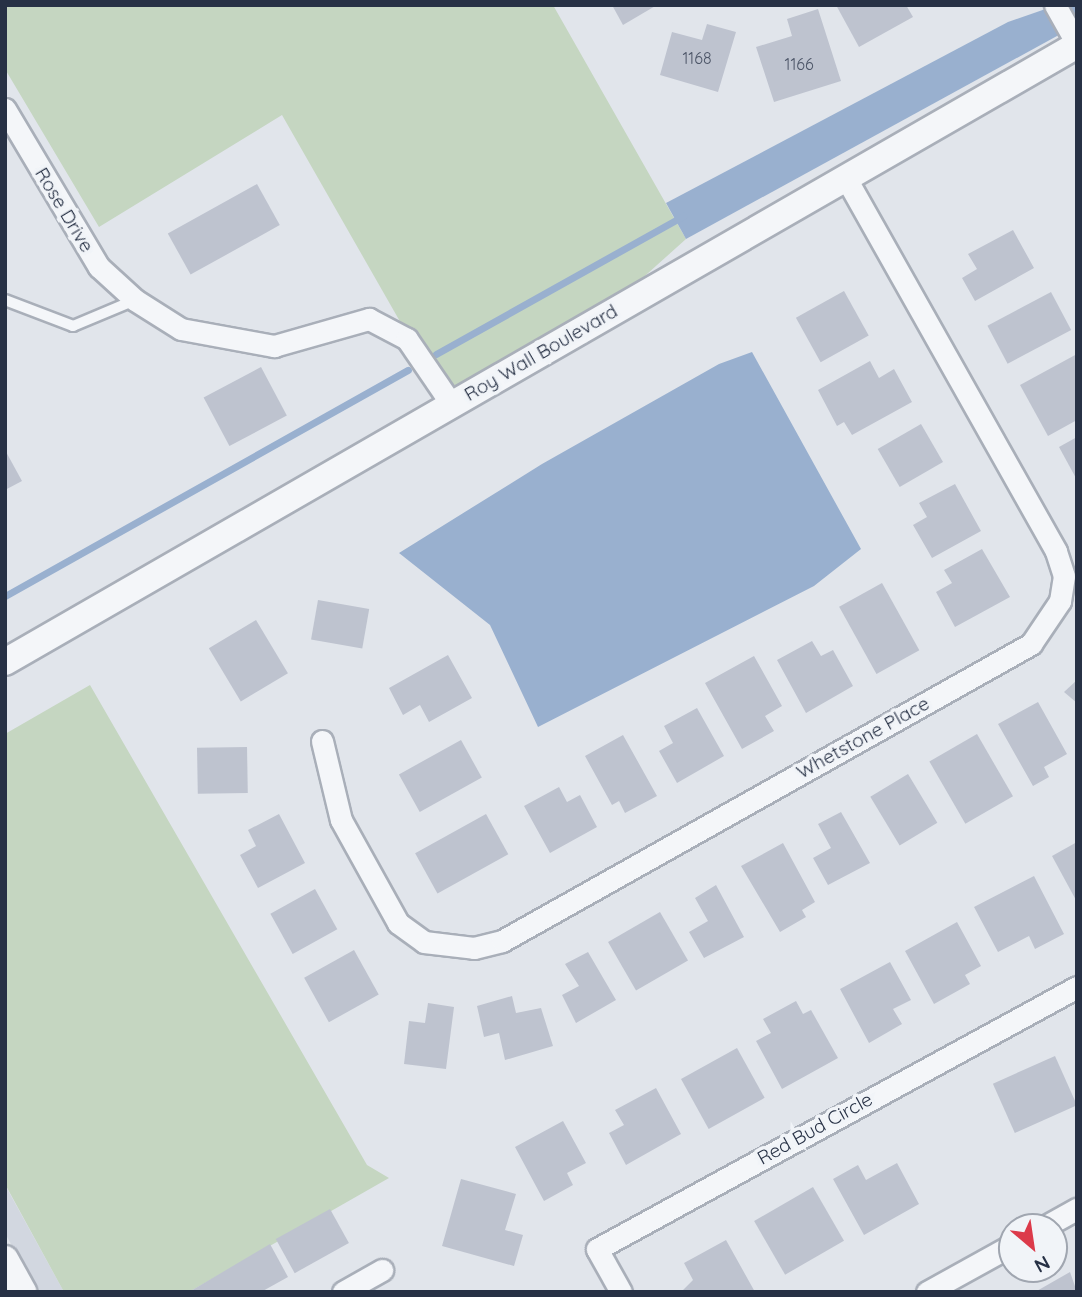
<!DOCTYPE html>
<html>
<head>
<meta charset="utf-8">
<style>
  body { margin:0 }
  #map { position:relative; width:1082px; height:1297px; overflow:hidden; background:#e1e5eb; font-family:Quicksand,sans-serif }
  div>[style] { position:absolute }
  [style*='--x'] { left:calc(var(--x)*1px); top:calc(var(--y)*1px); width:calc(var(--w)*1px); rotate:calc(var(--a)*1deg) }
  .built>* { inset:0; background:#d2d7e0 }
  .green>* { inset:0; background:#c5d6c1 }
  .water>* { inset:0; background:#99b0cf }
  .stream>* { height:7px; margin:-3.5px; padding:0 3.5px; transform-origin:3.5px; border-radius:3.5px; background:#99b0cf }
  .building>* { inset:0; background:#bec3cf; transform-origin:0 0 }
  .roads { filter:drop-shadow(2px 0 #a9afb9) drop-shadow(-2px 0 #a9afb9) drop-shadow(0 2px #a9afb9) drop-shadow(0 -2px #a9afb9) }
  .service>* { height:10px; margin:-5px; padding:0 5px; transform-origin:5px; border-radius:5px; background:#f4f6f9 }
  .minor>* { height:21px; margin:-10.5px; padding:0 10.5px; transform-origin:10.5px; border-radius:10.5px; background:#f4f6f9 }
  .tertiary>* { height:26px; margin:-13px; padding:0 13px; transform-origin:13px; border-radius:13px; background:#f4f6f9 }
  span { translate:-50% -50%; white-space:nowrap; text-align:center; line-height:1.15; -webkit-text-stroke:7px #f1f4f8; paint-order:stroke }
  .number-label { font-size:16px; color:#4d5668 }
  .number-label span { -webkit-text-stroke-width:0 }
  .street-label { font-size:19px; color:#273145 }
  .frame { position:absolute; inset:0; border:7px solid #273145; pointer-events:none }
  .north { position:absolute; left:998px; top:1213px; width:70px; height:70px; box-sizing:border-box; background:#f1f4f8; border:2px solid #a0a6b0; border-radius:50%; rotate:151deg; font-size:19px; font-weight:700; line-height:28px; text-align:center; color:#273145 }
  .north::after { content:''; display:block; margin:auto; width:24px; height:32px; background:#dc3a4a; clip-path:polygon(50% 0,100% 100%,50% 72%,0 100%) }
</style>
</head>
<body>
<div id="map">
  <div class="built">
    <i style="clip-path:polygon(5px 1185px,64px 1292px,37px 1292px,5px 1233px)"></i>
  </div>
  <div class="green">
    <i style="clip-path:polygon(5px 5px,553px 5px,686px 239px,637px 283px,442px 395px,282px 115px,99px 227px,5px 69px)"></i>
    <i style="clip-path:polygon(90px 685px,367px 1165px,389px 1178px,189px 1292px,64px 1292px,5px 1184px,5px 734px)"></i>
  </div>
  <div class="water">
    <i style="clip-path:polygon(1057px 5px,1077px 5px,1077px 25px,686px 239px,666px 203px,1008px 22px)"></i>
    <i style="clip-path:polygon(752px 352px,861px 549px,814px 586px,538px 727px,490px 625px,399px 553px,542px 464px,719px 364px)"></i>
  </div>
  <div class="stream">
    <i style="--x:436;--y:354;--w:283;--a:-29.2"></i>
    <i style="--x:5;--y:596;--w:462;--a:-29.3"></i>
  </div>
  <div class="building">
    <i style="clip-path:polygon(612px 5px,657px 5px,623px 25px)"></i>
    <i style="clip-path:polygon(836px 5px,906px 5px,913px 17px,859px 47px)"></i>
    <i style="clip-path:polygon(818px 9px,841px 81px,774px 102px,756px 47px,792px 36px,787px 19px)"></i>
    <i style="clip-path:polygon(707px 24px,736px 32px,718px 92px,660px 75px,672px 32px,702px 40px)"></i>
    <i style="left:257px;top:184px;width:47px;height:102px;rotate:61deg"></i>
    <i style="clip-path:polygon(1013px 230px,1034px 268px,975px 301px,962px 278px,977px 269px,968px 254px)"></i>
    <i style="left:844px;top:291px;width:51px;height:55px;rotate:61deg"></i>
    <i style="left:1051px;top:292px;width:43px;height:72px;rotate:62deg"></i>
    <i style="clip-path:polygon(1077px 354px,1077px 420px,1048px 436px,1020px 385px)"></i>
    <i style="clip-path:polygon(870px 361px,879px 378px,894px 369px,912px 402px,852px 435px,844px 422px,837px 426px,818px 390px)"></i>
    <i style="left:261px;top:367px;width:55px;height:65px;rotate:62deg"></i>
    <i style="left:921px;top:424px;width:44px;height:50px;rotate:60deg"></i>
    <i style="clip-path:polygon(1077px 437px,1077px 480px,1059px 447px)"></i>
    <i style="clip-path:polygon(5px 450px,22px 481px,5px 490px)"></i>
    <i style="clip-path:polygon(955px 484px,981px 531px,932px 558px,913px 525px,927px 517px,919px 503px)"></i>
    <i style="clip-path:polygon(982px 549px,1010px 597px,955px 627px,936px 592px,952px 583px,944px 570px)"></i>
    <i style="left:882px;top:583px;width:77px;height:49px;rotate:61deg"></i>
    <i style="left:318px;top:600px;width:52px;height:40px;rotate:10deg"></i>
    <i style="left:256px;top:620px;width:62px;height:55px;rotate:59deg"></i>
    <i style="clip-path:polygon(812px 641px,821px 656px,833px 650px,853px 686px,806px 713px,777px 660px)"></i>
    <i style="clip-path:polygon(448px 655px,472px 698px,429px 722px,420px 705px,403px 715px,389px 688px)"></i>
    <i style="clip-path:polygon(754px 656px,782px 706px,765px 716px,774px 731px,742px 749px,705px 683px)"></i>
    <i style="clip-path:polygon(1077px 680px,1077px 703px,1064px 692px)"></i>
    <i style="clip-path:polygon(1038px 702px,1067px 754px,1044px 767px,1049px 777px,1033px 786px,998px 724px)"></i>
    <i style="clip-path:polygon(697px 708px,724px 756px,677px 783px,659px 751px,673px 743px,664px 726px)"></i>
    <i style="left:977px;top:734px;width:72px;height:55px;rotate:60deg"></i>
    <i style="clip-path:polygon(623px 735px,657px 796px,625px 813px,619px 801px,612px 805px,585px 756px)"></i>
    <i style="left:461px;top:740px;width:43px;height:71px;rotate:61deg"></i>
    <i style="left:247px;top:747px;width:46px;height:50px;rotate:89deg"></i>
    <i style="left:908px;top:774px;width:57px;height:44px;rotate:59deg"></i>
    <i style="clip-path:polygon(559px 787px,567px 802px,580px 795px,597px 827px,550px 853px,524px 806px)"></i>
    <i style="clip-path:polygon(841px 812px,870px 863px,828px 885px,813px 858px,831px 848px,818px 824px)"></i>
    <i style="clip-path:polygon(279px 814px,305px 863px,258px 888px,240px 855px,256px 846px,248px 830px)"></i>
    <i style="left:486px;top:814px;width:46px;height:81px;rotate:61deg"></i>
    <i style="clip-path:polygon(1077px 842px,1077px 902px,1052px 856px)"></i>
    <i style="clip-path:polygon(783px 843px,815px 902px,802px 910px,806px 917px,780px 932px,741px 866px)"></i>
    <i style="clip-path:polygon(1034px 876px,1064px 934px,1035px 949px,1029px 936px,998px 952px,974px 907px)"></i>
    <i style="clip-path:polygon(716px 885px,744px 937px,704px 958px,689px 932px,708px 921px,695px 898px)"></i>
    <i style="left:315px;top:889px;width:46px;height:51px;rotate:61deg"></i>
    <i style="left:660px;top:912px;width:56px;height:60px;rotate:60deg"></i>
    <i style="clip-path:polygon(957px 922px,981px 966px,965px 975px,970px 984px,934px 1004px,905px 951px)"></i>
    <i style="left:354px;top:950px;width:51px;height:57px;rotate:61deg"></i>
    <i style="clip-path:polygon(588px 952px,616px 1000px,576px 1023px,562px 995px,579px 986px,565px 964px)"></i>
    <i style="clip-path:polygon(890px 962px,911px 1000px,893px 1009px,902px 1024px,869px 1043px,840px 989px)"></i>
    <i style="clip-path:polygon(512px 996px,516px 1013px,541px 1008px,553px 1046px,505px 1060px,499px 1033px,484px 1037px,477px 1006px)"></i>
    <i style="clip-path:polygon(796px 1001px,803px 1014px,811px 1010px,838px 1058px,782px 1089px,756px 1041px,771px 1033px,763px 1019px)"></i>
    <i style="clip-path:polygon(428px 1003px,454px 1007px,446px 1069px,404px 1064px,409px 1021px,425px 1023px)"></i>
    <i style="left:737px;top:1048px;width:57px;height:64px;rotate:61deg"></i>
    <i style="left:1055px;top:1056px;width:54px;height:68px;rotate:66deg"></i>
    <i style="clip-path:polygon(656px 1088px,681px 1134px,626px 1165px,609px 1133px,624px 1125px,615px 1110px)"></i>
    <i style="clip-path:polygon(563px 1121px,586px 1163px,567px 1173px,573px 1185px,544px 1201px,515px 1147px)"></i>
    <i style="clip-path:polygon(897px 1163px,919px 1204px,864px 1235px,833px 1179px,858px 1165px,866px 1180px)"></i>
    <i style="clip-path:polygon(461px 1179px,516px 1194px,505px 1230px,523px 1235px,514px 1266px,442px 1246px)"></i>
    <i style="left:813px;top:1187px;width:62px;height:68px;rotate:60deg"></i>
    <i style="left:330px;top:1209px;width:39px;height:62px;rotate:61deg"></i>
    <i style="clip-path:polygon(726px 1240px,755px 1292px,681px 1292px,693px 1280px,684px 1263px)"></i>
    <i style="clip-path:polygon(270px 1244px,288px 1277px,261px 1292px,189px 1292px)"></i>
    <i style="clip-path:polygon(1070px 1272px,1077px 1292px,1035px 1292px)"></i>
  </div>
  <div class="roads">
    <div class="service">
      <i style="--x:5;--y:300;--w:73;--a:20.9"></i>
      <i style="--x:73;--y:326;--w:67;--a:-22.8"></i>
    </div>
    <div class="minor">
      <i style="--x:1055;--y:5;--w:45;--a:60.6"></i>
      <i style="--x:5;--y:109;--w:184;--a:59.3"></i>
      <i style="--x:99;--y:267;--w:49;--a:42.5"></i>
      <i style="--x:135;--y:300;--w:54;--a:32.2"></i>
      <i style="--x:181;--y:329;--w:95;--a:10.4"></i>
      <i style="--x:274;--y:346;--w:99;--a:-15.9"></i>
      <i style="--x:369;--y:319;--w:43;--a:27.8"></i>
      <i style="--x:407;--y:339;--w:80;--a:55.7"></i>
      <i style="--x:322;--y:741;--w:81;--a:76.5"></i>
      <i style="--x:341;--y:820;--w:118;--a:61"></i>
      <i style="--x:398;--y:923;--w:32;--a:36"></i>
      <i style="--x:424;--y:942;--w:50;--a:6.8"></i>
      <i style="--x:474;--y:948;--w:29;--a:-14"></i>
      <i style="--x:502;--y:941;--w:607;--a:-29.31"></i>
      <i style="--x:1031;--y:644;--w:52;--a:-56"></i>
      <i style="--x:1060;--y:601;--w:25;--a:-81"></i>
      <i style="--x:1064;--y:576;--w:26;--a:-108"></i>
      <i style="--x:1056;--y:551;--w:428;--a:-119.4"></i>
      <i style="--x:1044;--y:1227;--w:38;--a:-29"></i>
      <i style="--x:343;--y:1292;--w:45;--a:-29.4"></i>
      <i style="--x:621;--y:1292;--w:49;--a:-119.2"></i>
      <i style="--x:597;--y:1249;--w:547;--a:-28.63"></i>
      <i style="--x:927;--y:1292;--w:97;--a:-28.9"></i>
    </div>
    <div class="tertiary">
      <i style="--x:5;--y:662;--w:1237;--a:-29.92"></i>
      <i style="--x:5;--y:1259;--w:38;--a:61"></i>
    </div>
  </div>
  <div class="number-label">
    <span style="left:697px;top:58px">1168</span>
    <span style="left:799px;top:64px">1166</span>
  </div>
  <div class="street-label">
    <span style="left:64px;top:210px;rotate:59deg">Rose Drive</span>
    <span style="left:541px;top:353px;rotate:-30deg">Roy Wall Boulevard</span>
    <span style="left:863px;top:738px;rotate:-29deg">Whetstone Place</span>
    <span style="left:815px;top:1129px;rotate:-29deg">Red Bud Circle</span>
  </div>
  <div class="frame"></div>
  <div class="north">N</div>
</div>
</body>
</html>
